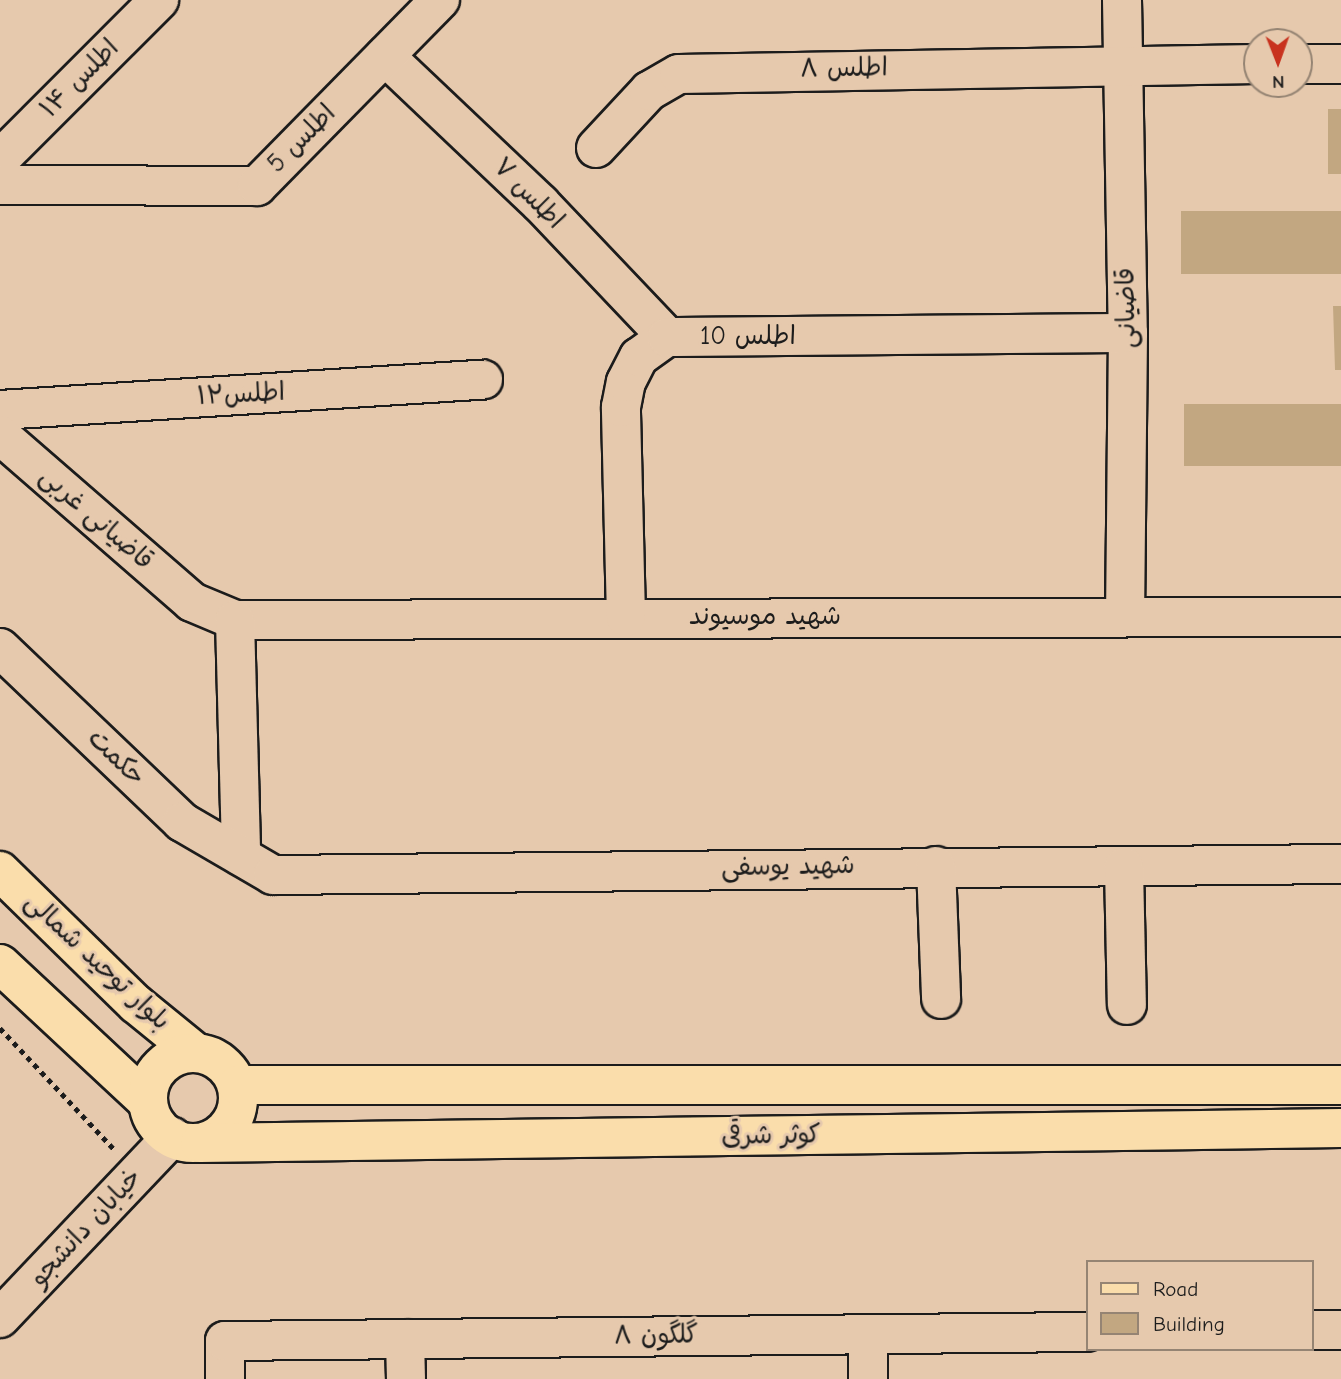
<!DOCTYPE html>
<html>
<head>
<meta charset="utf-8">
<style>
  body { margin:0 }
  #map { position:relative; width:1341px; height:1379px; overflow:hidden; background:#e6c9ad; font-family:"Comic Neue","Playpen Sans Arabic",sans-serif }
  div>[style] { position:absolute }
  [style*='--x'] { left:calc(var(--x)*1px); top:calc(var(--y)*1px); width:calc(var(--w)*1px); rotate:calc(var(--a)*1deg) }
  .building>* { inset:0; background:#c2a781; transform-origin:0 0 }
  .path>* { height:4.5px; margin-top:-2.25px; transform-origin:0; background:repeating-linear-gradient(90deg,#1c1c1c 0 5px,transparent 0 10px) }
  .roads { filter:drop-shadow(2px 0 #1c1c1c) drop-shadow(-2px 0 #1c1c1c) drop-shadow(0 2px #1c1c1c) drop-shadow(0 -2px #1c1c1c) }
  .minor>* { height:38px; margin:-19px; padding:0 19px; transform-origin:19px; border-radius:19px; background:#e6c9ad }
  .major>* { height:38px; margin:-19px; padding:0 19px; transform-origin:19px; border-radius:19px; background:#faddab }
  .major>.ring { margin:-19px; padding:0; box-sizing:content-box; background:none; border:38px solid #faddab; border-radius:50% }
  span { translate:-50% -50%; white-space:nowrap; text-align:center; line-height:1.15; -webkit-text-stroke:6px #e6c9ad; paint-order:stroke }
  .street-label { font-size:26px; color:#1c1c1c }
  .legend { position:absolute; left:1086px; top:1260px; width:228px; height:91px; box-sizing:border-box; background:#e6c9ad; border:2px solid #958473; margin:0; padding:9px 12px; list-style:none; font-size:21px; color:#1c1c1c }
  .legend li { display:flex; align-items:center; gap:14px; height:35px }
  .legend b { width:35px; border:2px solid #958473 }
  .north { position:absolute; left:1243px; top:28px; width:70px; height:70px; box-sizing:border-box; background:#e6c9ad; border:2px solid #958473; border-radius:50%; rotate:179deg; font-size:19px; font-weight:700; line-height:28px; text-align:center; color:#1c1c1c }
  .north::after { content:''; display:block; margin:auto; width:24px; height:32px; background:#c8321e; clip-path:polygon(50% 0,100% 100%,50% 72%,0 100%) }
</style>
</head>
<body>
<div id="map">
  <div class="building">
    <i style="left:1328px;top:109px;width:13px;height:65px"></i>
    <i style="left:1341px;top:211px;width:63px;height:160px;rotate:90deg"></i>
    <i style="clip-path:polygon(1333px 306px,1341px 306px,1341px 370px,1335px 370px)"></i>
    <i style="left:1341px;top:404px;width:62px;height:157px;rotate:90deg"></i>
  </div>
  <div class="path">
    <i style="--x:0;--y:1028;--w:168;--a:46.7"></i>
  </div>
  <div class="roads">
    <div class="minor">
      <i style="--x:1122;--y:0;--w:333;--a:89"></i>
      <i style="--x:1128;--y:333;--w:282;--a:90.6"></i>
      <i style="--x:385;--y:56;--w:214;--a:43.5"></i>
      <i style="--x:540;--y:203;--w:185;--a:46.5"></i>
      <i style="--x:1299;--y:64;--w:42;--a:0"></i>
      <i style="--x:596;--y:148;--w:78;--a:-47.1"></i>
      <i style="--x:649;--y:91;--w:34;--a:-30"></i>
      <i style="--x:679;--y:74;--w:578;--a:-0.99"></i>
      <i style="--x:0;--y:159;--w:225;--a:-45"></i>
      <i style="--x:0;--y:185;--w:257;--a:0.2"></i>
      <i style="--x:257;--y:186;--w:261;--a:-45.5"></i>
      <i style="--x:0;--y:410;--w:484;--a:-3.6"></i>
      <i style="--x:0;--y:435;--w:254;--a:41"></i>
      <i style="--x:192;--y:602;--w:47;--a:22.7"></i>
      <i style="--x:235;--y:620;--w:1106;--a:-0.16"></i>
      <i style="--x:626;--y:617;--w:210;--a:-91.4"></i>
      <i style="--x:621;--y:407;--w:25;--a:-79"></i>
      <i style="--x:626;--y:382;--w:28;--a:-63"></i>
      <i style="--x:639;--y:357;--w:34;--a:-36"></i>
      <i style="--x:667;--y:337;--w:461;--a:-0.5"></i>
      <i style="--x:235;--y:620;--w:236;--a:88.5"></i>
      <i style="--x:0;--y:648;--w:252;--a:43.7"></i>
      <i style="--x:182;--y:822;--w:105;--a:30.2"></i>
      <i style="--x:273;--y:875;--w:1068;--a:-0.59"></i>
      <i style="--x:936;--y:866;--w:133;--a:87.8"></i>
      <i style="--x:1124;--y:867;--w:138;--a:88.8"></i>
      <i style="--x:0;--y:1318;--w:250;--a:-46.5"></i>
      <i style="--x:1311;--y:1330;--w:30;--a:0"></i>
      <i style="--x:868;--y:1334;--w:45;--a:90"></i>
      <i style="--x:405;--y:1339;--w:40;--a:88.6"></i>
      <i style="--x:225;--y:1379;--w:38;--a:-90"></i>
      <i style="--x:225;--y:1341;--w:862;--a:-0.6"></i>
    </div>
    <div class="major">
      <i style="--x:0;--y:871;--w:190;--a:44.4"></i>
      <i style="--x:136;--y:1004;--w:76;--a:39.1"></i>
      <i style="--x:0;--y:964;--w:201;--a:43"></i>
      <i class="ring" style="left:148px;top:1053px;width:52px;height:52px"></i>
      <i style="--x:237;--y:1085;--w:1104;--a:0"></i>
      <i style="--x:200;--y:1143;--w:1141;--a:-0.75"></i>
    </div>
  </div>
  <div class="street-label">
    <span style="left:844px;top:69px;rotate:-1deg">اطلس ۸</span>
    <span style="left:80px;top:79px;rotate:-45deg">اطلس ۱۴</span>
    <span style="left:302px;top:139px;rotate:-45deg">اطلس 5</span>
    <span style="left:528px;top:194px;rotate:45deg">اطلس ۷</span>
    <span style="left:1127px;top:308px;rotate:-91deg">قاضیانی</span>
    <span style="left:748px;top:337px">اطلس 10</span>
    <span style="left:241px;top:395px;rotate:-3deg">اطلس۱۲</span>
    <span style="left:96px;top:519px;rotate:41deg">قاضیانی غربی</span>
    <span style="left:765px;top:617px">شهید موسیوند</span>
    <span style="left:116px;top:758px;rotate:44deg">حکمت</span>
    <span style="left:788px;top:867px;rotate:-1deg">شهید یوسفی</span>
    <span style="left:97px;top:962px;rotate:43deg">بلوار توحید شمالی</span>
    <span style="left:771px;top:1136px;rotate:-1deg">کوثر شرقی</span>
    <span style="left:86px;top:1228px;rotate:-47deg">خیابان دانشجو</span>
    <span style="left:656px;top:1336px;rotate:-1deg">گلگون ۸</span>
  </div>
  <ul class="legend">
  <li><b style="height:9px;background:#faddab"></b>Road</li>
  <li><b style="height:19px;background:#c2a781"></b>Building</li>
  </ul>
  <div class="north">N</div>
</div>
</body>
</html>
